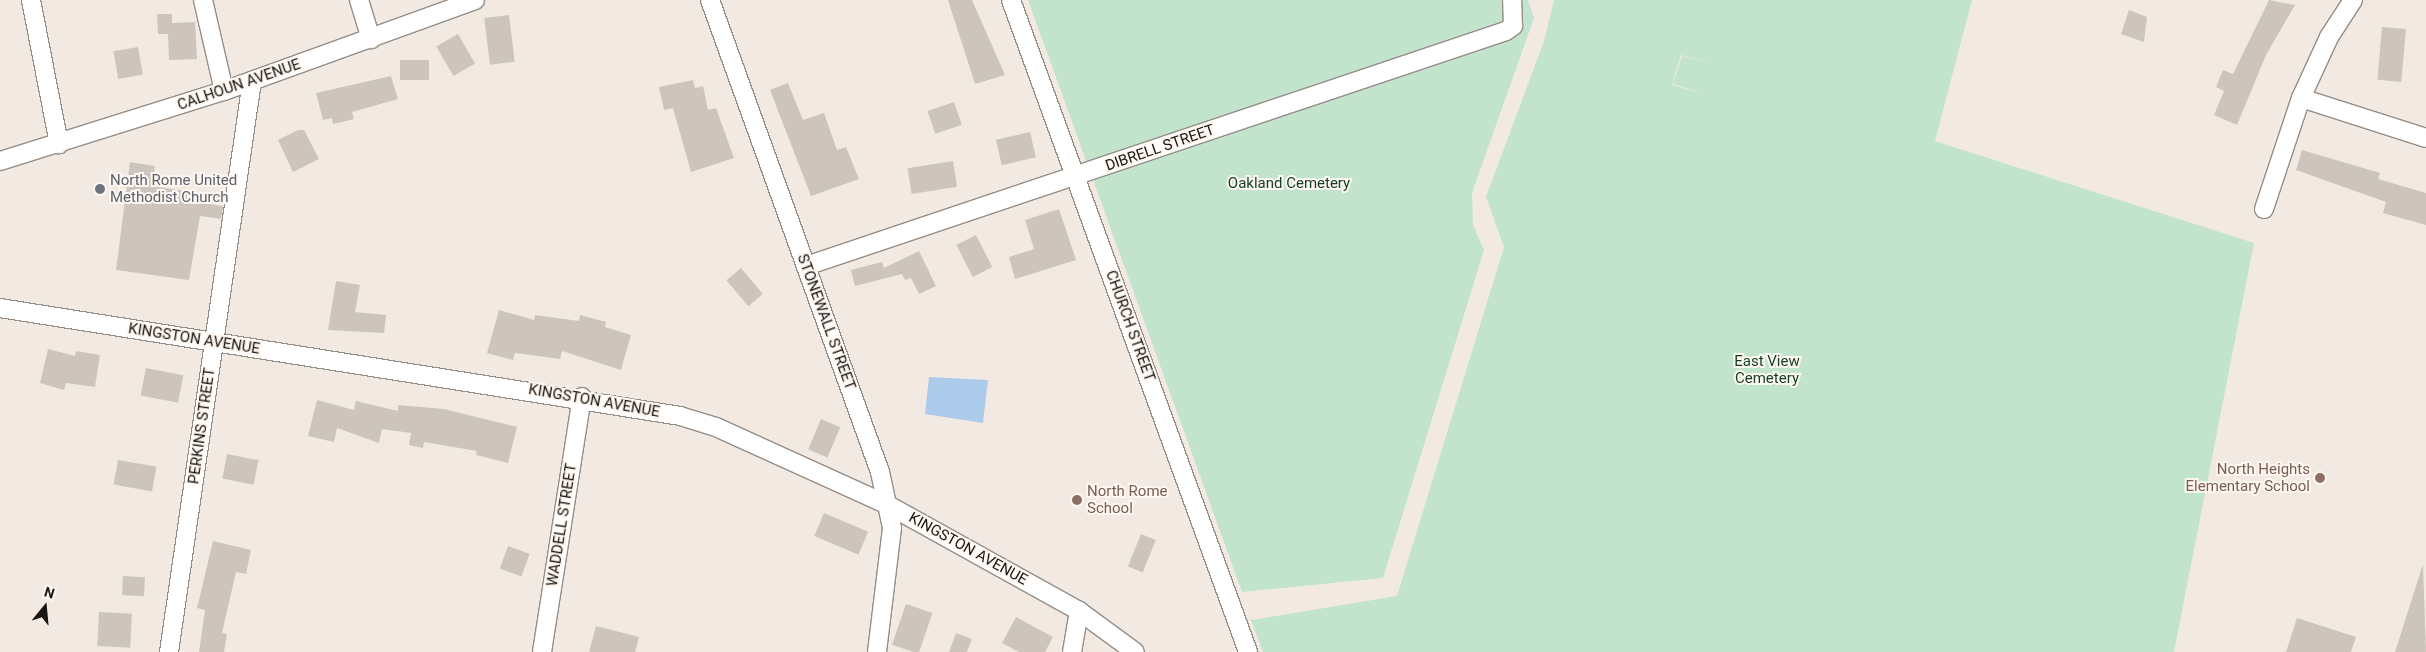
<!DOCTYPE html>
<html>
<head>
<meta charset="utf-8">
<style>
  body { margin:0 }
  #map { position:relative; width:2426px; height:652px; overflow:hidden; background:#f2eae2; font-family:Roboto,sans-serif }
  div>[style] { position:absolute }
  [style*='--x'] { left:calc(var(--x)*1px); top:calc(var(--y)*1px); width:calc(var(--w)*1px); rotate:calc(var(--a)*1deg) }
  .green>* { inset:0; background:#c2e4cd }
  .water>* { inset:0; background:#accae9 }
  .building>* { inset:0; background:#cdc5bd; transform-origin:0 0 }
  .roads { filter:drop-shadow(1px 0 #948d86) drop-shadow(-1px 0 #948d86) drop-shadow(0 1px #948d86) drop-shadow(0 -1px #948d86) }
  .minor>* { height:18px; margin:-9px; padding:0 9px; transform-origin:9px; border-radius:9px; background:#fff }
  .dots>* { width:14px; height:14px; translate:-50% -50%; box-sizing:border-box; border:2px solid #fef7f1; border-radius:50% }
  span { translate:-50% -50%; white-space:nowrap; text-align:center; line-height:1.15; -webkit-text-stroke:4px #fef7f1; paint-order:stroke }
  .street-label { font-size:15px; color:#181512 }
  .worship-label { font-size:15px; color:#5b616d }
  .left { translate:0 -50%; text-align:left }
  .park-label { font-size:15px; color:#103e24 }
  .education-label { font-size:15px; color:#785e54 }
  .right { translate:-100% -50%; text-align:right }
  .north { position:absolute; left:20px; top:582px; width:50px; height:50px; -webkit-text-stroke:4px #fef7f1; paint-order:stroke; rotate:17deg; font-size:14px; font-weight:700; line-height:20px; text-align:center; color:#181512 }
  .north::after { content:''; display:block; margin:auto; width:18px; height:22px; background:#181512; clip-path:polygon(50% 0,100% 100%,50% 72%,0 100%) }
</style>
</head>
<body>
<div id="map">
  <div class="green">
    <i style="clip-path:polygon(1028px 0,1528px 0,1534px 18px,1472px 193px,1473px 225px,1484px 250px,1383px 578px,1242px 592px)"></i>
    <i style="clip-path:polygon(evenodd,1554px 0,1972px 0,1935px 141px,2254px 243px,2174px 652px,1263px 652px,1251px 620px,1397px 596px,1504px 247px,1486px 197px,1544px 41px,1554px 0,1681px 55px,1713px 64px,1682px 56px,1673px 84px,1704px 94px,1672px 85px,1681px 55px)"></i>
  </div>
  <div class="water">
    <i style="clip-path:polygon(929px 377px,988px 380px,983px 423px,925px 414px)"></i>
  </div>
  <div class="building">
    <i style="clip-path:polygon(948px 0,972px 0,1005px 75px,975px 84px)"></i>
    <i style="clip-path:polygon(2269px 0,2295px 5px,2266px 55px,2237px 125px,2214px 115px,2224px 91px,2216px 87px,2223px 70px,2233px 74px)"></i>
    <i style="clip-path:polygon(2129px 10px,2147px 17px,2144px 42px,2121px 34px)"></i>
    <i style="clip-path:polygon(157px 14px,172px 14px,172px 23px,195px 22px,197px 59px,169px 60px,168px 34px,158px 34px)"></i>
    <i style="left:509px;top:15px;width:47px;height:25px;rotate:83deg"></i>
    <i style="left:2382px;top:27px;width:24px;height:53px;rotate:5deg"></i>
    <i style="left:458px;top:34px;width:34px;height:25px;rotate:60deg"></i>
    <i style="left:138px;top:47px;width:28px;height:25px;rotate:80deg"></i>
    <i style="left:429px;top:60px;width:20px;height:29px;rotate:90deg"></i>
    <i style="clip-path:polygon(391px 76px,398px 99px,352px 112px,354px 119px,333px 124px,332px 118px,323px 120px,316px 93px)"></i>
    <i style="clip-path:polygon(693px 80px,695px 88px,703px 86px,708px 110px,716px 108px,734px 158px,691px 172px,673px 108px,664px 110px,659px 87px)"></i>
    <i style="clip-path:polygon(788px 83px,803px 120px,824px 113px,837px 150px,846px 147px,859px 179px,811px 196px,770px 90px)"></i>
    <i style="left:954px;top:102px;width:24px;height:28px;rotate:71deg"></i>
    <i style="clip-path:polygon(298px 130px,304px 130px,319px 159px,293px 172px,278px 140px)"></i>
    <i style="left:1030px;top:132px;width:26px;height:35px;rotate:77deg"></i>
    <i style="clip-path:polygon(2302px 150px,2380px 173px,2378px 179px,2426px 193px,2426px 225px,2383px 213px,2386px 202px,2296px 170px)"></i>
    <i style="left:953px;top:161px;width:26px;height:46px;rotate:81deg"></i>
    <i style="clip-path:polygon(130px 162px,155px 166px,152px 186px,204px 194px,202px 203px,223px 206px,221px 219px,200px 216px,189px 280px,116px 270px)"></i>
    <i style="clip-path:polygon(1059px 209px,1076px 260px,1015px 279px,1009px 257px,1034px 249px,1025px 220px)"></i>
    <i style="left:976px;top:235px;width:36px;height:22px;rotate:63deg"></i>
    <i style="clip-path:polygon(919px 251px,936px 286px,919px 294px,911px 278px,905px 280px,902px 274px,855px 286px,851px 270px,882px 262px,884px 268px)"></i>
    <i style="left:741px;top:268px;width:34px;height:19px;rotate:50deg"></i>
    <i style="clip-path:polygon(336px 281px,360px 285px,355px 312px,386px 315px,384px 333px,328px 330px)"></i>
    <i style="clip-path:polygon(499px 310px,534px 320px,535px 315px,579px 321px,580px 315px,606px 322px,605px 327px,631px 335px,621px 370px,562px 351px,560px 359px,515px 353px,513px 360px,487px 353px)"></i>
    <i style="clip-path:polygon(48px 349px,75px 356px,76px 351px,100px 355px,95px 387px,66px 383px,64px 390px,40px 383px)"></i>
    <i style="left:146px;top:368px;width:38px;height:28px;rotate:11deg"></i>
    <i style="clip-path:polygon(317px 400px,354px 410px,356px 401px,398px 411px,398px 405px,444px 409px,517px 427px,508px 463px,476px 455px,477px 451px,424px 442px,423px 448px,409px 445px,411px 433px,382px 429px,379px 443px,337px 428px,334px 442px,308px 436px)"></i>
    <i style="left:821px;top:419px;width:21px;height:33px;rotate:23deg"></i>
    <i style="left:227px;top:454px;width:32px;height:25px;rotate:11deg"></i>
    <i style="left:118px;top:460px;width:39px;height:25px;rotate:10deg"></i>
    <i style="left:824px;top:513px;width:48px;height:25px;rotate:23deg"></i>
    <i style="left:1141px;top:534px;width:16px;height:35px;rotate:22deg"></i>
    <i style="clip-path:polygon(213px 541px,251px 550px,246px 574px,236px 572px,222px 633px,227px 634px,224px 652px,199px 652px,205px 610px,197px 608px)"></i>
    <i style="left:508px;top:546px;width:23px;height:24px;rotate:20deg"></i>
    <i style="clip-path:polygon(2423px 564px,2426px 652px,2395px 652px)"></i>
    <i style="left:123px;top:576px;width:22px;height:19px;rotate:3deg"></i>
    <i style="left:906px;top:604px;width:28px;height:43px;rotate:19deg"></i>
    <i style="left:99px;top:612px;width:33px;height:34px;rotate:3deg"></i>
    <i style="clip-path:polygon(1016px 617px,1053px 637px,1045px 652px,1019px 652px,1002px 643px)"></i>
    <i style="clip-path:polygon(2297px 618px,2356px 637px,2351px 652px,2286px 652px)"></i>
    <i style="clip-path:polygon(596px 626px,639px 637px,635px 652px,589px 652px)"></i>
    <i style="clip-path:polygon(956px 633px,972px 639px,967px 652px,949px 652px)"></i>
  </div>
  <div class="roads">
    <div class="minor">
      <i style="--x:31;--y:0;--w:147;--a:79"></i>
      <i style="--x:203;--y:0;--w:93;--a:77"></i>
      <i style="--x:359;--y:0;--w:41;--a:72.9"></i>
      <i style="--x:710;--y:0;--w:502;--a:70.19"></i>
      <i style="--x:880;--y:472;--w:57;--a:77.9"></i>
      <i style="--x:892;--y:528;--w:125;--a:96.9"></i>
      <i style="--x:1011;--y:0;--w:694;--a:70.02"></i>
      <i style="--x:2301;--y:98;--w:131;--a:17.7"></i>
      <i style="--x:0;--y:161;--w:235;--a:-17.4"></i>
      <i style="--x:224;--y:91;--w:267;--a:-19.9"></i>
      <i style="--x:2264;--y:209;--w:117;--a:-71.6"></i>
      <i style="--x:2301;--y:98;--w:67;--a:-65.3"></i>
      <i style="--x:2329;--y:37;--w:44;--a:-57"></i>
      <i style="--x:806;--y:266;--w:738;--a:-18.56"></i>
      <i style="--x:1506;--y:31;--w:9;--a:-36"></i>
      <i style="--x:1513;--y:26;--w:26;--a:-92"></i>
      <i style="--x:0;--y:308;--w:689;--a:9.02"></i>
      <i style="--x:680;--y:416;--w:38;--a:17"></i>
      <i style="--x:716;--y:427;--w:189;--a:24.4"></i>
      <i style="--x:888;--y:505;--w:218;--a:29"></i>
      <i style="--x:1079;--y:611;--w:69;--a:36.2"></i>
      <i style="--x:169;--y:652;--w:577;--a:-81.73"></i>
      <i style="--x:542;--y:652;--w:258;--a:-81.1"></i>
      <i style="--x:1072;--y:652;--w:42;--a:-80.3"></i>
    </div>
  </div>
  <div class="dots">
    <i style="left:100px;top:189px;background:#6b7280"></i>
    <i style="left:2320px;top:478px;background:#8d6e63"></i>
    <i style="left:1077px;top:500px;background:#8d6e63"></i>
  </div>
  <div class="street-label">
    <span style="left:239px;top:85px;rotate:-19deg">CALHOUN AVENUE</span>
    <span style="left:1160px;top:148px;rotate:-19deg">DIBRELL STREET</span>
    <span style="left:826px;top:322px;rotate:70deg">STONEWALL STREET</span>
    <span style="left:1130px;top:326px;rotate:70deg">CHURCH STREET</span>
    <span style="left:194px;top:339px;rotate:9deg">KINGSTON AVENUE</span>
    <span style="left:594px;top:401px;rotate:10deg">KINGSTON AVENUE</span>
    <span style="left:202px;top:426px;rotate:-82deg">PERKINS STREET</span>
    <span style="left:562px;top:525px;rotate:-81deg">WADDELL STREET</span>
    <span style="left:968px;top:549px;rotate:29deg">KINGSTON AVENUE</span>
  </div>
  <div class="worship-label">
    <span class="left" style="left:110px;top:189px">North Rome United<br>Methodist Church</span>
  </div>
  <div class="park-label">
    <span style="left:1289px;top:184px">Oakland Cemetery</span>
    <span style="left:1767px;top:370px">East View<br>Cemetery</span>
  </div>
  <div class="education-label">
    <span class="right" style="left:2310px;top:478px">North Heights<br>Elementary School</span>
    <span class="left" style="left:1087px;top:500px">North Rome<br>School</span>
  </div>
  <div class="north">N</div>
</div>
</body>
</html>
